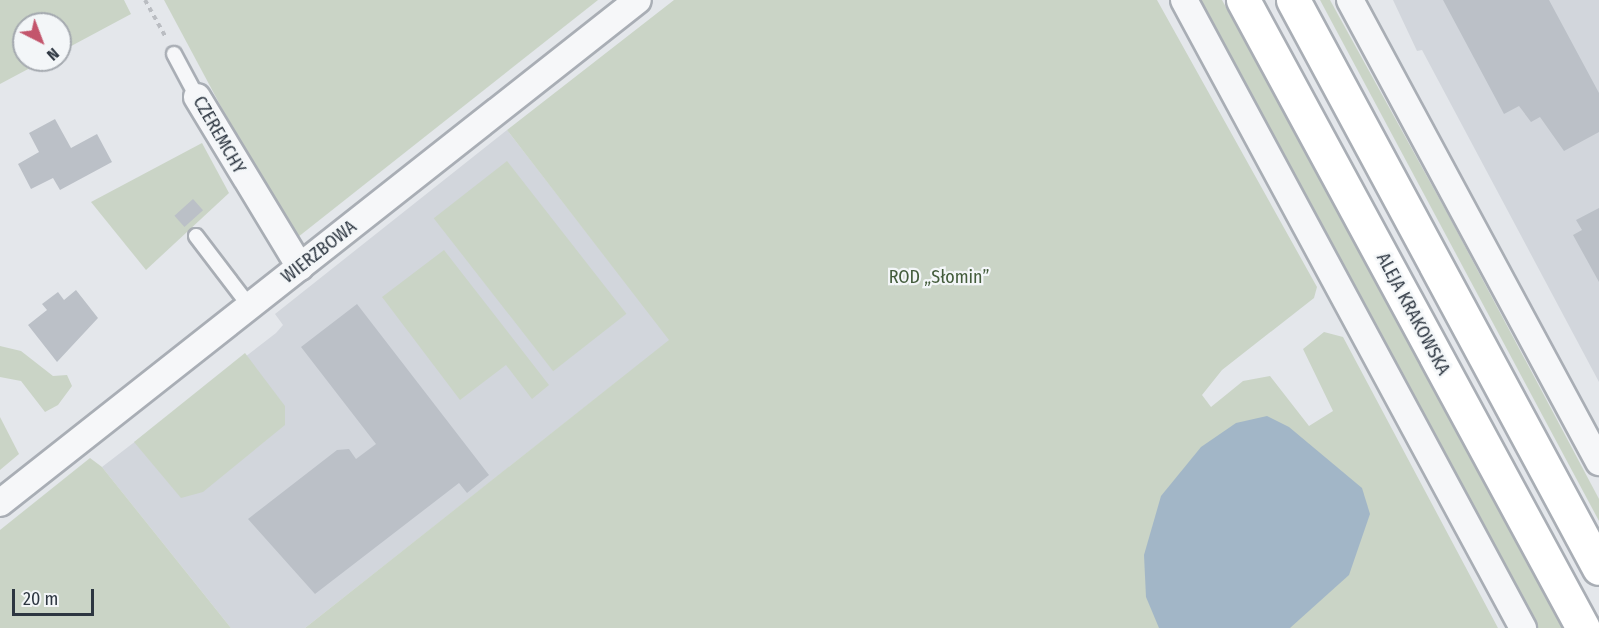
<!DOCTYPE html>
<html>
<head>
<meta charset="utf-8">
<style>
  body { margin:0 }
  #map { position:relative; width:1599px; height:628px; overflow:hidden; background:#e4e7eb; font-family:"Fira Sans Condensed",sans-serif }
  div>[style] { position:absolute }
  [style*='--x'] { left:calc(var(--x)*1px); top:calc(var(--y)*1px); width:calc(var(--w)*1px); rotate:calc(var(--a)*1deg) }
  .built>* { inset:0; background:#d2d6dc }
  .green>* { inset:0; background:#cad4c6; transform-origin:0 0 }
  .water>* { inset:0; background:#a2b6c7 }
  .building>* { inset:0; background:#bbc0c7; transform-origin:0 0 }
  .path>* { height:4px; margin-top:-2px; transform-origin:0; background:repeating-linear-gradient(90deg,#babdc2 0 4.5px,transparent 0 9px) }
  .roads { filter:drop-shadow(2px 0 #a9aeb5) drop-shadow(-2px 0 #a9aeb5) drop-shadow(0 2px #a9aeb5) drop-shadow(0 -2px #a9aeb5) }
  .service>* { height:14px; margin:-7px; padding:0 7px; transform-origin:7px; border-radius:7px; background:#f6f7f9 }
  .minor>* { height:26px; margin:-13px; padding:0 13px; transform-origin:13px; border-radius:13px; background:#f6f7f9 }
  .primary>* { height:33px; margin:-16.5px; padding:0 16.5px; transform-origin:16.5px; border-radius:16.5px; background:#fff }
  span { translate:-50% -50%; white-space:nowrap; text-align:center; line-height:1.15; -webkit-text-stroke:4.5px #f3f6f8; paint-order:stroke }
  .street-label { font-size:18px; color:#2d3641 }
  .park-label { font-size:18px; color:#435c3b }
  .north { position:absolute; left:12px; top:12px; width:60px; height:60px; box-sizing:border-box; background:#f3f6f8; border:2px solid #a4a9af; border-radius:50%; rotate:138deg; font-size:16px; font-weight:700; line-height:24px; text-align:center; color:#2d3641 }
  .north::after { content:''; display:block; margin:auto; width:21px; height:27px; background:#c3556c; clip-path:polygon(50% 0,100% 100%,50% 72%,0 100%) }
  .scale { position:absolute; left:12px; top:589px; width:82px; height:27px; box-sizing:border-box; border:3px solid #2d3641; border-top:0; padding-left:8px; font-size:18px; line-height:21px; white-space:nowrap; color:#2d3641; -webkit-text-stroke:4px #f3f6f8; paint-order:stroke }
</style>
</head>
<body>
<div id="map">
  <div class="built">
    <i style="clip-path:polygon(1393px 0,1599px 0,1599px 382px,1422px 50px,1417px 51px)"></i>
    <i style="clip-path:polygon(507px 130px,670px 340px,305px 628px,231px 628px,102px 467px,276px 333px,283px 325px,275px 314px)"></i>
  </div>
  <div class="green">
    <i style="clip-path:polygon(0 0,124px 0,131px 14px,60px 52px,60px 24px,24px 24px,24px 60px,45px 60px,0 84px)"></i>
    <i style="clip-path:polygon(164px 0,598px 0,293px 241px)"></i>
    <i style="clip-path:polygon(674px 0,1157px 0,1317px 287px,1314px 298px,1222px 370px,1202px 395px,1211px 407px,1243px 381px,1270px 376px,1309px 426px,1333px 411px,1303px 349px,1324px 332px,1343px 337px,1498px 628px,305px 628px,669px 340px,507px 130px)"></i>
    <i style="clip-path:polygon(1198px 0,1222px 0,1568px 628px,1537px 628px)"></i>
    <i style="clip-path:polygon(1320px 0,1330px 0,1451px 220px,1599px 499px,1599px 521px)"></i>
    <i style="clip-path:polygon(202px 143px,229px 193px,146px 270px,91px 202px)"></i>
    <i style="left:507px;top:161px;width:194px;height:93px;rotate:52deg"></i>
    <i style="clip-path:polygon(444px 250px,549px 385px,532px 399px,506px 365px,460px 400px,382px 297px)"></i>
    <i style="clip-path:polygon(0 346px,21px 351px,53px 376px,67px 375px,72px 386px,58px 405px,45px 412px,21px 381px,0 377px)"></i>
    <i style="clip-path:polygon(245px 353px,285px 406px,285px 425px,203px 492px,181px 498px,134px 442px)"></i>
    <i style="clip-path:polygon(0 417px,19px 454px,0 470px)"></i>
    <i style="clip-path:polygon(90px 458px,102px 467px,231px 628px,0 628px,0 530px)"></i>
  </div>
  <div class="water">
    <i style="clip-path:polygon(1267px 416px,1289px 427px,1362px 488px,1370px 514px,1349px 575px,1290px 628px,1159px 628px,1146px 597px,1144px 555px,1161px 496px,1201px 447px,1236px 423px)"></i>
  </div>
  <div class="building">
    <i style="clip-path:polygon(1443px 0,1549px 0,1599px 93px,1599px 132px,1564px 151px,1540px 117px,1531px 122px,1519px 106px,1504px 114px)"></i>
    <i style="clip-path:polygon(55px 119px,71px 148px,97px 134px,112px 162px,60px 190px,53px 178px,31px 189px,18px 164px,39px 152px,29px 133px)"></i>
    <i style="left:193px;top:199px;width:15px;height:25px;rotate:48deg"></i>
    <i style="clip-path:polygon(1599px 208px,1599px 282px,1573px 235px,1582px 230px,1576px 220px)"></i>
    <i style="clip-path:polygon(76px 290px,98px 318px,57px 362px,28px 325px,47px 310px,42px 304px,58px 292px,64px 300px)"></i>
    <i style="clip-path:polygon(357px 304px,489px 475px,467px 493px,459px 483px,315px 594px,248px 519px,337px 450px,349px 449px,356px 459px,376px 444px,301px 347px)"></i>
  </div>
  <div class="path">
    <i style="--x:145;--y:0;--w:41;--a:60.9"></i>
  </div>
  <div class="roads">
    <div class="service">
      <i style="--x:174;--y:54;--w:49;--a:61.9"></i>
      <i style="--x:196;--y:236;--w:89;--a:52.7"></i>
    </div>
    <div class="minor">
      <i style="--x:1184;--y:0;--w:714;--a:61.64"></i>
      <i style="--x:1350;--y:0;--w:525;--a:61.68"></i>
      <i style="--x:197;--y:97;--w:199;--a:58.8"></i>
      <i style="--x:0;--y:503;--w:812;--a:-38.25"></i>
    </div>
    <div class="primary">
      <i style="--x:1243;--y:0;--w:714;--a:61.57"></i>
      <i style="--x:1293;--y:0;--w:645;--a:61.69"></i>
    </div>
  </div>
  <div class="street-label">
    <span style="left:219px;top:135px;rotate:60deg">CZEREMCHY</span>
    <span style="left:319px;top:252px;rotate:-38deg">WIERZBOWA</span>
    <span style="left:1413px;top:314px;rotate:62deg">ALEJA KRAKOWSKA</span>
  </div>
  <div class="park-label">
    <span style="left:939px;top:277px">ROD „Słomin”</span>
  </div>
  <div class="north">N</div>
  <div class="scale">20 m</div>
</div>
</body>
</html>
